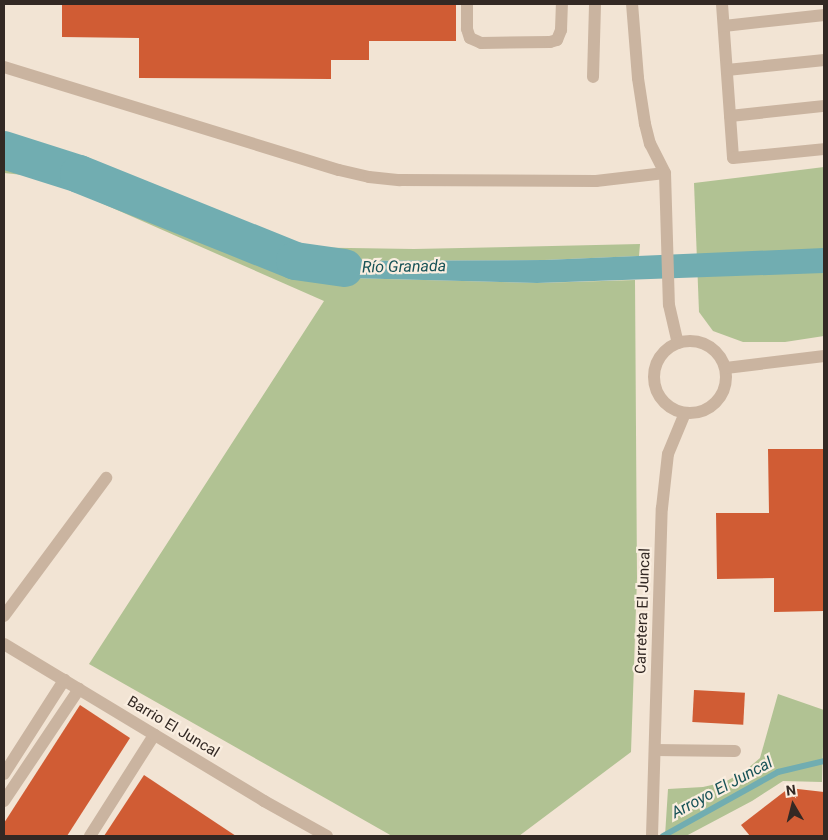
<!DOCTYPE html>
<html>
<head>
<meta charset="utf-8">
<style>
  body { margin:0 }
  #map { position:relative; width:828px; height:840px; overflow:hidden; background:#f2e4d4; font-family:Roboto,sans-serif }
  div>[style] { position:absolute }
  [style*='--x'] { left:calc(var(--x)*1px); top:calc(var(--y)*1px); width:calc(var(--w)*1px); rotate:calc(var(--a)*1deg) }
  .green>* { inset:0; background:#b1c293 }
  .water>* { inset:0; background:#71adb1 }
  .stream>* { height:6px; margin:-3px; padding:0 3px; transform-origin:3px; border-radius:3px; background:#71adb1 }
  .river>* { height:38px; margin:-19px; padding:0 19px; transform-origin:19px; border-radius:19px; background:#71adb1 }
  .building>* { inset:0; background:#d05c34; transform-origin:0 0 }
  .service>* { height:12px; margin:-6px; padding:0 6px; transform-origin:6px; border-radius:6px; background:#cab4a0 }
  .minor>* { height:12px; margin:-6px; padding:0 6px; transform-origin:6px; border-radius:6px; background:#cab4a0 }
  .tertiary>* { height:12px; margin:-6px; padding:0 6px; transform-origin:6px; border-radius:6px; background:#cab4a0 }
  .tertiary>.ring { margin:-6px; padding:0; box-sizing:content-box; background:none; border:12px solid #cab4a0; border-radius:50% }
  span { translate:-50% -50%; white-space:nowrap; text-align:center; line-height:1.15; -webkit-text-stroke:4.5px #faeee0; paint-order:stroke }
  .street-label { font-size:15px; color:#332924 }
  .water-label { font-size:16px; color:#175257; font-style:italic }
  .frame { position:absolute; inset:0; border:5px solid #332924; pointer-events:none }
  .north { position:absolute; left:768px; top:780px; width:50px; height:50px; -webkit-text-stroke:4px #faeee0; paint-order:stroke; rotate:352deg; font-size:14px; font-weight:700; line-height:20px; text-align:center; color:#332924 }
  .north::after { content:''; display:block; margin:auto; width:18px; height:22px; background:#332924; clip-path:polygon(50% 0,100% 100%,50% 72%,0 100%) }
</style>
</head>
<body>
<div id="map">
  <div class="green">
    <i style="clip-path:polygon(4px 138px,83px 160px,286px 247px,414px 249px,640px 244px,639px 256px,544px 260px,297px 261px,347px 278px,537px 283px,635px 280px,637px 578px,631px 752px,519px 836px,392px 836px,89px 664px,324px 301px,42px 177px,4px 173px)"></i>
    <i style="clip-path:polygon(824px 167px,824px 336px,785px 342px,743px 342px,713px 331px,699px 312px,694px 183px)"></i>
    <i style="clip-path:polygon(778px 694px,824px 710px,822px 782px,783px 781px,752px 801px,686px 836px,665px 836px,668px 789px,703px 787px,725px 782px,746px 770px,760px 758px)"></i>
  </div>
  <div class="water">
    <i style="clip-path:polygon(824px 248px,824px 273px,537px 283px,347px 278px,295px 261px,544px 260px)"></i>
  </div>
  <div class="stream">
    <i style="--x:663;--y:836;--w:132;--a:-29.1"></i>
    <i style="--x:778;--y:772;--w:47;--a:-13.4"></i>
  </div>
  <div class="river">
    <i style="--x:4;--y:150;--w:79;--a:17.7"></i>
    <i style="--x:79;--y:174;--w:233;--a:21.9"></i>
    <i style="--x:295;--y:261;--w:50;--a:8"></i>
  </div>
  <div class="building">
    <i style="clip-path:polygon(62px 4px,456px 4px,456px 41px,369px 41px,369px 60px,331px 60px,331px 79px,139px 78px,139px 38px,62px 37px)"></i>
    <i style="clip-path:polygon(768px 449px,824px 449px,824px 611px,774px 612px,774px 578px,717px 579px,716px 513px,769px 513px)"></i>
    <i style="left:694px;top:690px;width:51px;height:32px;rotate:3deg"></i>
    <i style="clip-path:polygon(80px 705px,130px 738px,67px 836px,4px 836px,4px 823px)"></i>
    <i style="clip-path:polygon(144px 775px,236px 836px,104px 836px)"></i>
    <i style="clip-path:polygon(789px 788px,824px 792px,824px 836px,750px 836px,741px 825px)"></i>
  </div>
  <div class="service">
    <i style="--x:467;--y:4;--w:25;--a:90"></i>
    <i style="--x:467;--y:29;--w:9;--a:72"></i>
    <i style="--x:470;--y:38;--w:12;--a:24"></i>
    <i style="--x:481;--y:43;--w:69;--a:-0.8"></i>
    <i style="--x:550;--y:42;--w:7;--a:-16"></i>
    <i style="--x:557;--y:40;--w:11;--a:-68"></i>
    <i style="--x:561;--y:30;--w:26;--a:-88"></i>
    <i style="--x:722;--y:4;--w:154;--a:85.9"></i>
    <i style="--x:733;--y:158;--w:91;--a:-5.6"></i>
    <i style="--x:724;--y:26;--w:101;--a:-6.3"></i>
    <i style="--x:4;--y:67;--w:350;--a:17.1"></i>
    <i style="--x:339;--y:170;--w:31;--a:13"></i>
    <i style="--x:369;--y:177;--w:31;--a:6"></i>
    <i style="--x:400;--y:180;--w:196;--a:0.3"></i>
    <i style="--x:596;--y:181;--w:69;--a:-6.6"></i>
    <i style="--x:665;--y:173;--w:33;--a:-117"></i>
    <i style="--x:650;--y:144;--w:21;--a:-104"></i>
    <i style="--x:645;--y:124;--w:47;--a:-98.7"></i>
    <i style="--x:638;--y:78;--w:74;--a:-94.6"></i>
    <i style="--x:727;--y:70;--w:98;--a:-5.9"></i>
    <i style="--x:593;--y:77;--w:73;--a:-88.4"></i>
    <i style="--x:730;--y:116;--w:95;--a:-6.1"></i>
    <i style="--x:4;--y:616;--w:172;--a:-53.5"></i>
    <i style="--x:655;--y:750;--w:80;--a:0.7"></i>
    <i style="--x:4;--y:774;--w:112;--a:-57.4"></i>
    <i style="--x:4;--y:801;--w:135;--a:-56.2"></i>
    <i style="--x:90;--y:836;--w:120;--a:-57.6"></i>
  </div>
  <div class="minor">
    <i style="--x:4;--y:644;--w:304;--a:31.1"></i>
    <i style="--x:264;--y:801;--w:72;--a:29.1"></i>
  </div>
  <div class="tertiary">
    <i style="--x:665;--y:173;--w:132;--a:88.3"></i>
    <i style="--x:669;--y:305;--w:39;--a:77"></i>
    <i class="ring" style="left:654px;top:341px;width:60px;height:60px"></i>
    <i style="--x:726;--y:368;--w:99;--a:-7"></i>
    <i style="--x:652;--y:836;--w:328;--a:-88.3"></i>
    <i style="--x:662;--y:508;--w:54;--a:-83.7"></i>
    <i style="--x:668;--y:454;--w:44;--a:-67.5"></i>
  </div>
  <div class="street-label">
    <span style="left:643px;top:611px;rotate:-88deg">Carretera El Juncal</span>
    <span style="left:173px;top:727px;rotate:31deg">Barrio El Juncal</span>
  </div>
  <div class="water-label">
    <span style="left:404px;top:267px;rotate:-1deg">Río Granada</span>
    <span style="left:722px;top:788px;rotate:-28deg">Arroyo El Juncal</span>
  </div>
  <div class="frame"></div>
  <div class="north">N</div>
</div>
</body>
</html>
